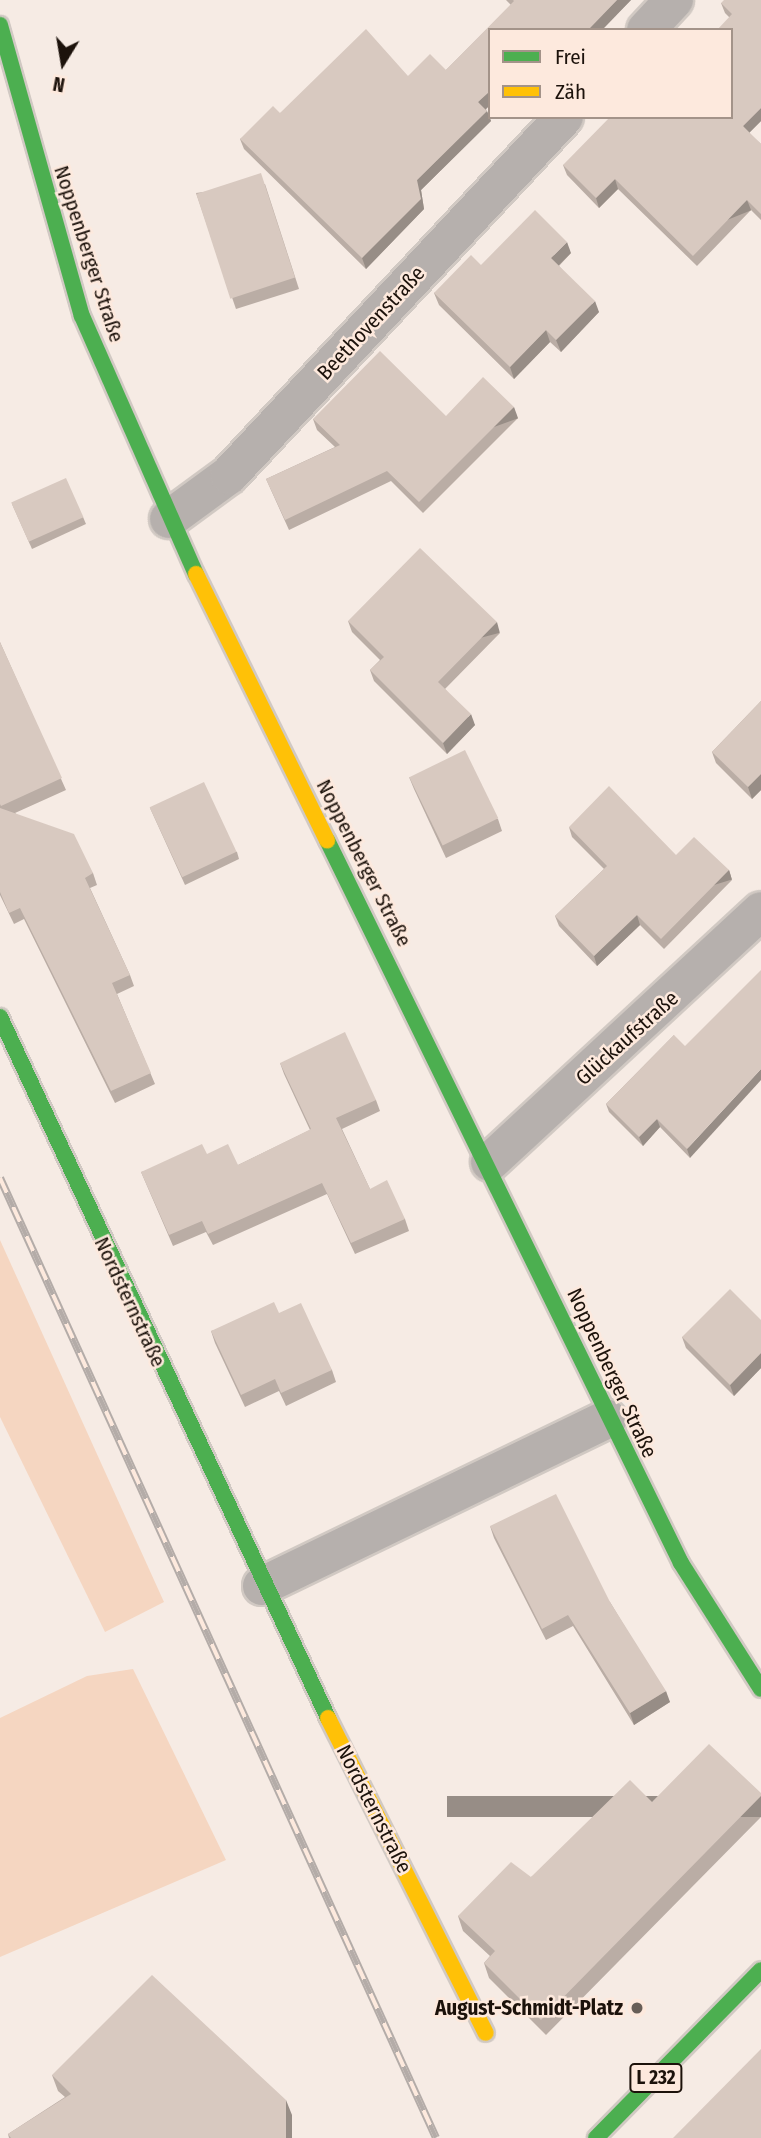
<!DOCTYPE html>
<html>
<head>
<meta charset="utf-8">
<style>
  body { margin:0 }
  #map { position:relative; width:761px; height:2138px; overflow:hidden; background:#f6ebe4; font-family:"Fira Sans Condensed",sans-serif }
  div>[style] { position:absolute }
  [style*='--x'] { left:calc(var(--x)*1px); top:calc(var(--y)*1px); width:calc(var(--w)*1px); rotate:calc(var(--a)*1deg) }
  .green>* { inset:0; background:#f5d6c1 }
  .roads { filter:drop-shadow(2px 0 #d1c9c3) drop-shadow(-2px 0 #d1c9c3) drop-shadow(0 2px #d1c9c3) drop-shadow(0 -2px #d1c9c3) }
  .street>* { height:38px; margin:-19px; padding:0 19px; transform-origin:19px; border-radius:19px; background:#b6b0ad }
  .fast>* { height:16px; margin:-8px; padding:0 8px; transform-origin:8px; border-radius:8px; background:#4caf50 }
  .slow>* { height:16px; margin:-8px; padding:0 8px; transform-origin:8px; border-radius:8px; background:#ffc107 }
  .rail>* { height:8px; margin-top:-4px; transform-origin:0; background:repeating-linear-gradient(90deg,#fde9dd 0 16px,#b4aca8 0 32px); box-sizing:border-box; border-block:2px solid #b4aca8 }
  .wall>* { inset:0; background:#baada5 }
  .shaded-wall>* { inset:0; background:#978d86; transform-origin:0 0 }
  .building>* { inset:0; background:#d8c9c0; transform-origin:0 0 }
  .dots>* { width:19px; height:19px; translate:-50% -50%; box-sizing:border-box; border:4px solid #fde9dd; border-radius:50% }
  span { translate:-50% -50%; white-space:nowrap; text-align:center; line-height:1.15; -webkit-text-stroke:5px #fde9dd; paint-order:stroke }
  .shield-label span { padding:2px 5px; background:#fde9dd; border:2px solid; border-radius:5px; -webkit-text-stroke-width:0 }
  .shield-label { font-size:19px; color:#1c120b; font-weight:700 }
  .street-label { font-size:21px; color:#1c120b }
  .poi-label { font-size:21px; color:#1c120b; font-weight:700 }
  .right { translate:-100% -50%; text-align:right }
  .legend { position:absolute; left:488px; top:28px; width:245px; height:91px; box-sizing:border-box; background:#fde9dd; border:2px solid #a39389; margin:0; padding:9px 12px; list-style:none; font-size:21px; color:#1c120b }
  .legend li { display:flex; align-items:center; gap:14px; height:35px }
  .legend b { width:35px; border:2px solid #a39389 }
  .north { position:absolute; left:28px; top:28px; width:70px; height:70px; -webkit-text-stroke:5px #fde9dd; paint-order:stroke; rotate:191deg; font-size:19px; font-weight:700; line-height:28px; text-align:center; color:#1c120b }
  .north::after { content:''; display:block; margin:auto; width:24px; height:32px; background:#1c120b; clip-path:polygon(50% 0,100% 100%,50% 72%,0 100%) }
</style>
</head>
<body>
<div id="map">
  <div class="green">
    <i style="clip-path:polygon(0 1240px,164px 1602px,105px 1632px,0 1417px)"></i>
    <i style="clip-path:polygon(133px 1669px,226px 1860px,0 1957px,0 1718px,87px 1676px)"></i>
  </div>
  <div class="roads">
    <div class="street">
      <i style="--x:646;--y:30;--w:41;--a:-47"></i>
      <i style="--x:169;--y:519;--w:74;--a:-36.3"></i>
      <i style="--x:229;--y:475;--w:490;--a:-46.9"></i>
      <i style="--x:490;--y:1162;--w:369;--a:-42.8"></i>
      <i style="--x:262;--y:1586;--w:384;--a:-25.8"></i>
    </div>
    <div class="fast">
      <i style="--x:0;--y:25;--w:302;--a:74.3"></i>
      <i style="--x:82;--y:316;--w:282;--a:66.2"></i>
      <i style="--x:327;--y:840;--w:805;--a:63.91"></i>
      <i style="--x:681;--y:1563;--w:149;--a:57.6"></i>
      <i style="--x:0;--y:1017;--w:774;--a:64.92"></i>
      <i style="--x:596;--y:2138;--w:235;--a:-45.5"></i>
    </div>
    <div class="slow">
      <i style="--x:196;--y:574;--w:297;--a:63.8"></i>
      <i style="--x:328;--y:1718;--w:352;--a:63.4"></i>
    </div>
  </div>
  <div class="rail">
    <i style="--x:0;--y:1178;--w:1054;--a:65.57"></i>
  </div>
  <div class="wall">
    <i style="clip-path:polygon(506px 0,631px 0,602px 30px,490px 30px,490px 105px,486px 109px,491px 121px,421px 190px,424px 209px,366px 269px,244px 149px,240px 139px,280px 113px,408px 76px,446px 70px,511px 5px)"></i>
    <i style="clip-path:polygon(761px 0,761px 121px,749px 133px,761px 144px,761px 220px,751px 210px,697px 266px,618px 189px,599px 208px,567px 175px,563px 165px,731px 117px,729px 17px,725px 13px,721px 3px)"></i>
    <i style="clip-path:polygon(265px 184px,299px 289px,236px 309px,196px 193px)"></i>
    <i style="clip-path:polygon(571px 253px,559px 266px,599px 312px,561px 352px,550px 342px,514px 379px,439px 305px,434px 293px,481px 265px)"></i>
    <i style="clip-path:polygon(446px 416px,518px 418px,423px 513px,391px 481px,289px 530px,266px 479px,335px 447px,317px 430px,313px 419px)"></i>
    <i style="clip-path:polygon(12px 504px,83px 517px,86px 524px,32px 549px)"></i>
    <i style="clip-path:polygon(348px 621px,500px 633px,445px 689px,475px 725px,447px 754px,374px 681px,370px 670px,380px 660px,352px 632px)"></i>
    <i style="clip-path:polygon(0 642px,66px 790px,15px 813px,93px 873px,97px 885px,90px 888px,130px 975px,134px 986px,117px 994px,155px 1084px,115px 1103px,24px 919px,14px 924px,0 895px)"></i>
    <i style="clip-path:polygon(761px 701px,761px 790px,752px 799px,716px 763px,712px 752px)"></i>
    <i style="clip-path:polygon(409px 777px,498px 819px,502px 831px,446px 858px,414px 789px)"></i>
    <i style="clip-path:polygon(150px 808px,237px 852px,239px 859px,185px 885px)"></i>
    <i style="clip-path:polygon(569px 827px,729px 870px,732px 880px,664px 949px,640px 925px,597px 966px,559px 926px,555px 916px,604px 869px,572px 837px)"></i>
    <i style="clip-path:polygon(674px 1035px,690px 1158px,660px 1127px,643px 1146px,609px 1112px,606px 1104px)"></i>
    <i style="clip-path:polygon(280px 1063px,376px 1100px,380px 1111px,342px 1129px,370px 1189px,405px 1219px,409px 1231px,355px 1254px,327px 1194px,213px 1245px,206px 1232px,173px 1246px,141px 1172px,207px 1154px,238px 1165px,310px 1130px,284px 1074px)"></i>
    <i style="clip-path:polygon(279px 1313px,332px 1370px,336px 1382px,286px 1406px,279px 1391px,245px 1407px,215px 1343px,211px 1331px)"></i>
    <i style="clip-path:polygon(761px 1320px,761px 1368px,734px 1396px,686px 1348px,682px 1337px)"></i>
    <i style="clip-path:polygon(490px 1526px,610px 1602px,670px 1702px,634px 1725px,573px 1626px,546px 1640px,494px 1538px)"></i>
    <i style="clip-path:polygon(761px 1793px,761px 1817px,546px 2035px,489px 1978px,484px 1963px,490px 1956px,463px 1931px,458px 1916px,531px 1877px,652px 1802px)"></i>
    <i style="clip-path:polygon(52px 2075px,292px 2115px,292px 2138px,9px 2138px,8px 2134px,65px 2097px,58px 2091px)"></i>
  </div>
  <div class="shaded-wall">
    <i style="clip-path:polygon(617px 0,631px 0,602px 30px,588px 30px)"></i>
    <i style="clip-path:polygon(490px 91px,490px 105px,482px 113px,478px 102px)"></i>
    <i style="clip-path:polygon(761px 108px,761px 121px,746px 136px,743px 126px)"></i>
    <i style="clip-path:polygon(487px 111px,491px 121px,421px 190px,424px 209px,366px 269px,362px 258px,417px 180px)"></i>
    <i style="clip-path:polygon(615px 179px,618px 189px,599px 208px,596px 198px)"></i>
    <i style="left:747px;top:200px;width:11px;height:78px;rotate:68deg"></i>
    <i style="clip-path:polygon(567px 242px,571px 253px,555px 269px,551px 258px)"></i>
    <i style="clip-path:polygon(595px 301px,599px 312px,561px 352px,556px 340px)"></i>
    <i style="clip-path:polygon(546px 330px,550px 342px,514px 379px,510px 367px)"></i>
    <i style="left:514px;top:407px;width:12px;height:134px;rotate:70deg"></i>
    <i style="left:497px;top:622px;width:11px;height:84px;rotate:75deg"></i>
    <i style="clip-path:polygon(471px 714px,475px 725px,447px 754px,443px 743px)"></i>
    <i style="clip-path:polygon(761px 774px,761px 790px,752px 799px,748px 787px)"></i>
    <i style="left:729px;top:870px;width:10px;height:97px;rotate:73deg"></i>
    <i style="clip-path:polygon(637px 915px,640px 925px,597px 966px,594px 956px)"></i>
    <i style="clip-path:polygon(761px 1069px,761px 1080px,690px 1158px,687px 1149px)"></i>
    <i style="clip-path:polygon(657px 1119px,660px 1127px,643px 1146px,639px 1137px)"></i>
    <i style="clip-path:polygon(761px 1353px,761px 1368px,734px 1396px,730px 1385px)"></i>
    <i style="clip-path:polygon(666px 1691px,670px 1702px,634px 1725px,630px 1713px)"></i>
    <i style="left:761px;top:1796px;width:21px;height:314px;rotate:90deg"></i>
    <i style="clip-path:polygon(286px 2100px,292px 2115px,292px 2138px,286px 2138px)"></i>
  </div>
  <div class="building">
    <i style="clip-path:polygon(513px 0,617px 0,588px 30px,490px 30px,490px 91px,478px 102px,487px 111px,417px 180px,421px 199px,362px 258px,240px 139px,273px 106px,280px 113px,366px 29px,408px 76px,430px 54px,446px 70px,514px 1px)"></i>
    <i style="clip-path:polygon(724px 0,761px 0,761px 108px,743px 126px,761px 144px,761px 214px,747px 200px,693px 256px,615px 179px,596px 198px,563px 165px,610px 117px,731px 117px,731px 30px,717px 30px,732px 14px,721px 3px)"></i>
    <i style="left:261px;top:173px;width:110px;height:68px;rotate:72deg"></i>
    <i style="clip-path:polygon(535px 210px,567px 242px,551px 258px,595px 301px,556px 340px,546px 330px,510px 367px,434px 293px,471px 255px,481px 265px)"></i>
    <i style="clip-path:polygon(380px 351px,446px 416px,483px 377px,514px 407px,419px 502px,387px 471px,285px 520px,266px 479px,340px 445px,313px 419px)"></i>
    <i style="left:66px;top:478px;width:43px;height:60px;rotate:66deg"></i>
    <i style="clip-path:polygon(420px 548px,497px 622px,438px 682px,471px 714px,443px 743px,370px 670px,384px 657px,348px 621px)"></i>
    <i style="clip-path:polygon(0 642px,62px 778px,1px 806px,0 804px)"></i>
    <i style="clip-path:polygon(761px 701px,761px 774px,748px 787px,712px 752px)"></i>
    <i style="left:465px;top:750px;width:76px;height:62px;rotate:64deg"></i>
    <i style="left:204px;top:782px;width:77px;height:60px;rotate:65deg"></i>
    <i style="clip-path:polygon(609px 786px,676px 855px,694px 837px,729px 870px,661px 939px,637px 915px,594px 956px,555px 916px,607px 866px,569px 827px)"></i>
    <i style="clip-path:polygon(0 808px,74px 834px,93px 873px,85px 878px,130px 975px,112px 983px,151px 1073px,111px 1091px,20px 908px,9px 913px,0 892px)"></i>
    <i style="clip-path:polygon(761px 970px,761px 1069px,687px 1149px,657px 1119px,639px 1137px,606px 1104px,674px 1035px,685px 1046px)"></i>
    <i style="clip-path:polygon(345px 1032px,376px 1100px,336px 1118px,370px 1189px,387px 1180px,405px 1219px,351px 1243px,322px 1183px,208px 1234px,202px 1221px,169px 1235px,141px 1172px,202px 1144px,207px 1154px,228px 1144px,238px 1165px,311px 1129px,280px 1063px)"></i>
    <i style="clip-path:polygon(730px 1289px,761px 1320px,761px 1353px,730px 1385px,682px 1337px)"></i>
    <i style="clip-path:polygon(274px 1302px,279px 1313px,301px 1303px,332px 1370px,281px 1393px,275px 1379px,241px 1395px,211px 1331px)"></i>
    <i style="clip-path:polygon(556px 1494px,610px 1602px,666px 1691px,630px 1713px,568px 1615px,542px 1629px,490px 1526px)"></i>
    <i style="clip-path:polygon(709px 1744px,761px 1793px,761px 1796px,541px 2020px,484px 1963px,495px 1951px,458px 1916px,511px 1862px,531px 1877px,630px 1780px,652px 1802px)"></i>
    <i style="clip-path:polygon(152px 1975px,286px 2100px,286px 2138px,11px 2138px,8px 2134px,71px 2094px,52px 2075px)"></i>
    <i style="clip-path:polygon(761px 2049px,761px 2138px,673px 2138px)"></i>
  </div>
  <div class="dots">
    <i style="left:637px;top:2008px;background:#685e57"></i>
  </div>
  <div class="shield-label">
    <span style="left:656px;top:2078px">L 232</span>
  </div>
  <div class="street-label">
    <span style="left:89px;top:254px;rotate:72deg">Noppenberger Straße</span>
    <span style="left:371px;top:323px;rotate:-47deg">Beethovenstraße</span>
    <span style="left:364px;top:863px;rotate:63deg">Noppenberger Straße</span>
    <span style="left:627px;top:1038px;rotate:-42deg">Glückaufstraße</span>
    <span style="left:130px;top:1302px;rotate:65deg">Nordsternstraße</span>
    <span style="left:612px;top:1373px;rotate:65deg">Noppenberger Straße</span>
    <span style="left:374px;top:1809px;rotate:63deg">Nordsternstraße</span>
  </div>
  <div class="poi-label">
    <span class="right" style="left:623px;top:2008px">August-Schmidt-Platz</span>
  </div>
  <ul class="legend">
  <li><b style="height:9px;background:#4caf50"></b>Frei</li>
  <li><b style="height:9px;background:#ffc107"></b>Zäh</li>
  </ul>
  <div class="north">N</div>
</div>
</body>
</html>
